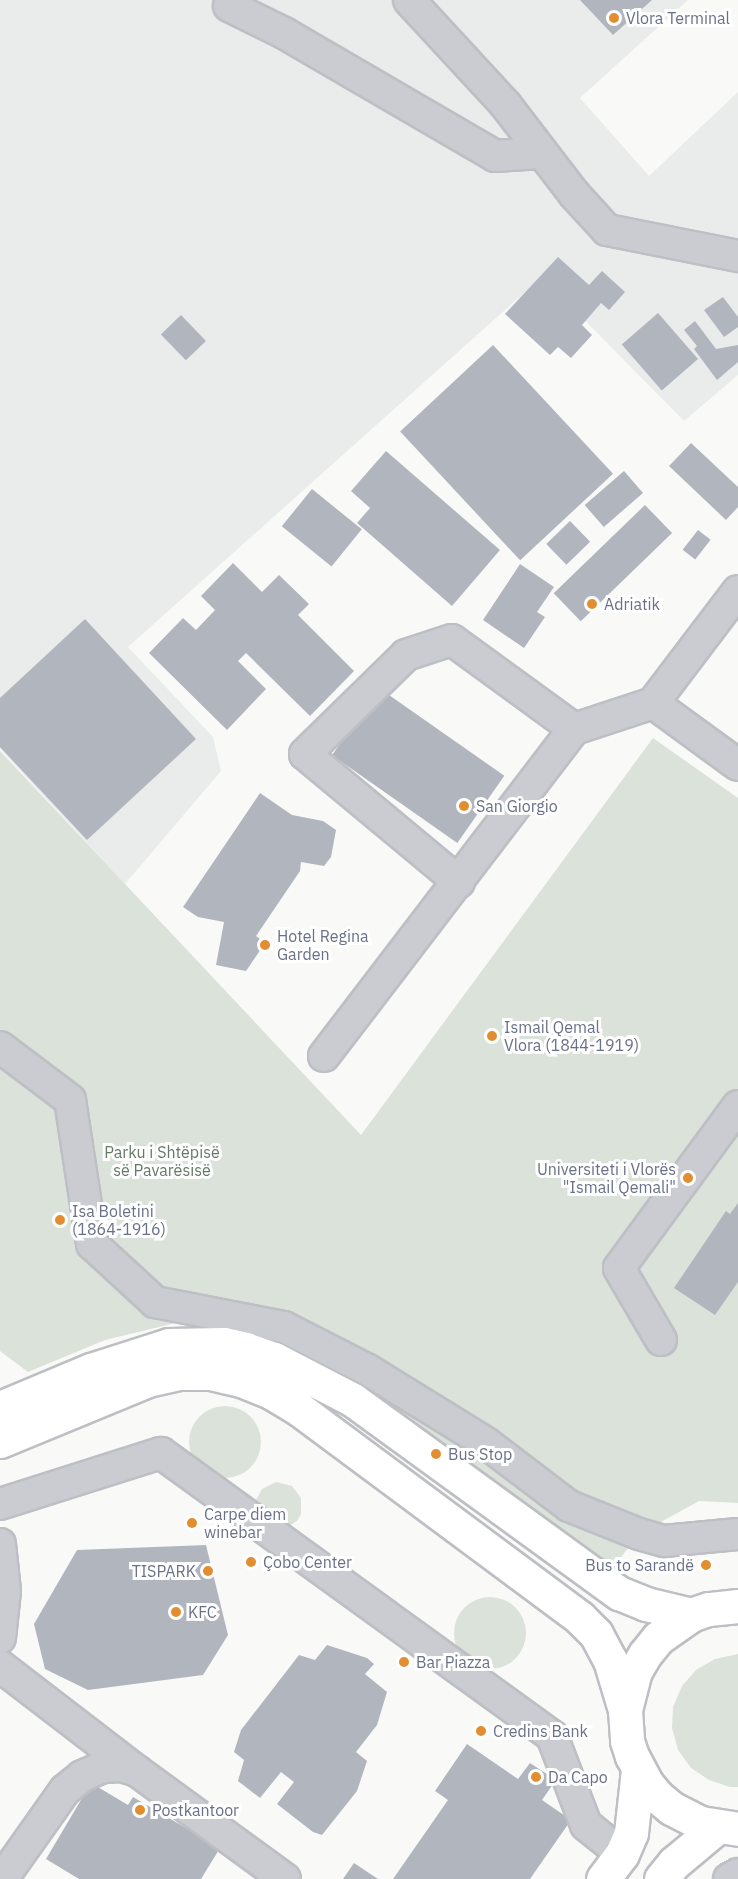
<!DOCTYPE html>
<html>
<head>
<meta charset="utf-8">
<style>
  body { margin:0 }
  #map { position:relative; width:738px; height:1879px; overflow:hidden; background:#f9faf8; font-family:"IBM Plex Sans",sans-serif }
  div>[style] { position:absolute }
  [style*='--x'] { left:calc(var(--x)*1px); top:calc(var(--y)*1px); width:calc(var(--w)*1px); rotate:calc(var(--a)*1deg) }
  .built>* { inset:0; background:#eaebeb }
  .green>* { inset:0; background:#dae2d9 }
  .round { border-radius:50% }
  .building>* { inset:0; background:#b0b5be; transform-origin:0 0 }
  .roads { filter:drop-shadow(2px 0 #bdbfc4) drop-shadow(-2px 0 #bdbfc4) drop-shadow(0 2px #bdbfc4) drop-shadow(0 -2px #bdbfc4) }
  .minor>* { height:30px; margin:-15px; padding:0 15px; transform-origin:15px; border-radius:15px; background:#cbccd1 }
  .major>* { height:33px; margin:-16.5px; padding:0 16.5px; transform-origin:16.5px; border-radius:16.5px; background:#fff }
  .dots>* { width:16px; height:16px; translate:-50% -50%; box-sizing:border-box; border:3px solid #fff; border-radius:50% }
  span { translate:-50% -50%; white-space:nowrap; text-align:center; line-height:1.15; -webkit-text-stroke:6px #fff; paint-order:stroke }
  .poi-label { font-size:16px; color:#697189 }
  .left { translate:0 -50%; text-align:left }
  .right { translate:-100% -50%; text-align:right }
  .park-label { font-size:16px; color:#647a66 }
</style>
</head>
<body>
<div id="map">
  <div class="built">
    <i style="clip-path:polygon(0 0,688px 0,580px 98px,649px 176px,738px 92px,738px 375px,684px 421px,542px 277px,128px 647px,213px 737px,221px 771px,125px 884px,0 749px)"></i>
  </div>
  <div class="green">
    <i style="clip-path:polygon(653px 738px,738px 798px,738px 1503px,699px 1501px,639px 1534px,611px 1570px,356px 1380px,273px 1338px,184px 1321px,105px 1340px,28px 1372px,0 1351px,0 751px,361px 1135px)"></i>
    <i class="round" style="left:189px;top:1406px;width:72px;height:72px"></i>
    <i style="clip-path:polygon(276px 1482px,292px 1486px,301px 1498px,301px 1514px,297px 1521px,284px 1529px,256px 1510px,255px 1502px,262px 1489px)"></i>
    <i class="round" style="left:454px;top:1597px;width:72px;height:72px"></i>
    <i style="clip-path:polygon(738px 1654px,738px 1787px,730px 1787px,709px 1780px,691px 1768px,678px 1750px,672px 1728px,673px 1707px,682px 1686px,696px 1670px,715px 1659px)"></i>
  </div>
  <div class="building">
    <i style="clip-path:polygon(580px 0,652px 0,613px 35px)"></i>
    <i style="clip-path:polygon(558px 257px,589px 285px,602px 271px,625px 292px,609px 310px,601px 303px,582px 325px,592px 335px,571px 358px,558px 347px,550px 355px,505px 314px)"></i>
    <i style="clip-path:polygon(723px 297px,738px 317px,738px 327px,724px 337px,704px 310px)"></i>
    <i style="left:658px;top:313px;width:61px;height:48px;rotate:49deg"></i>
    <i style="left:181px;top:315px;width:36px;height:28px;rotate:46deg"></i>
    <i style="clip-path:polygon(695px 321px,716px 349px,738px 345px,738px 362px,717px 380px,694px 349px,697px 346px,684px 330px)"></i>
    <i style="left:493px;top:345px;width:176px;height:127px;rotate:47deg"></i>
    <i style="clip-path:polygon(691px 443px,738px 487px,738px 507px,726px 520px,669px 466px)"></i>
    <i style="clip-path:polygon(386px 451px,500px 550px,452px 606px,357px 523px,370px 508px,351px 491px)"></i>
    <i style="left:624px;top:471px;width:29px;height:52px;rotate:49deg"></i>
    <i style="left:312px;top:489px;width:64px;height:48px;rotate:39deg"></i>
    <i style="left:645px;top:505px;width:39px;height:127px;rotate:46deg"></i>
    <i style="left:570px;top:521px;width:29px;height:33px;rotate:46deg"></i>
    <i style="left:698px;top:530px;width:16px;height:25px;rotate:38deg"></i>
    <i style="clip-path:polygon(233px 563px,262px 592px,279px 575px,309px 604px,298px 615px,354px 671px,310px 716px,246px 653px,238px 661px,266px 689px,227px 730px,149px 653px,183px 618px,196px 630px,215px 610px,201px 596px)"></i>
    <i style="clip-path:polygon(520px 564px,554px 587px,537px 612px,545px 617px,524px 648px,483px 620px)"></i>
    <i style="clip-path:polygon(85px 619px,196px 739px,87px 840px,0 747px,0 698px)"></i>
    <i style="left:379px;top:688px;width:153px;height:82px;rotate:35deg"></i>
    <i style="clip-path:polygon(260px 793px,292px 815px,323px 821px,336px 830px,331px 857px,324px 866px,301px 862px,300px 871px,256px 936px,264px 942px,263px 946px,246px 971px,216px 965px,224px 922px,198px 917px,183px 907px)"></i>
    <i style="clip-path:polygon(738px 1203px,738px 1282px,715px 1315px,674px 1288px,726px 1211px,730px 1214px)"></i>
    <i style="clip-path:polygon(206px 1545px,228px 1635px,203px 1675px,88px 1690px,45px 1669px,34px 1624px,77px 1550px)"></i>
    <i style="clip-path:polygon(327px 1645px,367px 1658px,374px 1664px,365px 1674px,387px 1692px,377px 1725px,356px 1752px,367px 1761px,357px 1791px,322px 1835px,313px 1832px,277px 1804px,294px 1782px,281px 1772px,260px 1798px,238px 1781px,244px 1760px,234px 1752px,241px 1730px,299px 1655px,315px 1660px)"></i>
    <i style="clip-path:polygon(467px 1744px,518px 1779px,530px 1763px,556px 1780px,542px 1800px,571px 1820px,530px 1879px,393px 1879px,448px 1800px,435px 1791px)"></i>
    <i style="clip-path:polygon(91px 1783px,128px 1805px,133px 1797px,220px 1848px,201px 1879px,79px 1879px,46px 1859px)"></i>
    <i style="clip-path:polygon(354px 1863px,378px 1879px,343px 1879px)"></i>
  </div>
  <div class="roads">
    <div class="minor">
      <i style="--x:409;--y:0;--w:142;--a:47.3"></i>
      <i style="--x:505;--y:104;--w:113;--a:52.5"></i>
      <i style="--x:574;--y:194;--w:49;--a:47.5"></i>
      <i style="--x:607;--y:230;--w:134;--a:11.2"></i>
      <i style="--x:229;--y:6;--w:61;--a:26.1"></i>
      <i style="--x:284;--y:33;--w:244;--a:30.2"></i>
      <i style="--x:495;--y:156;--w:47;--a:-3.7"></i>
      <i style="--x:738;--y:591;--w:141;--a:127.2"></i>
      <i style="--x:653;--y:703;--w:105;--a:36.1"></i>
      <i style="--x:459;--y:882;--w:200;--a:-140.3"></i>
      <i style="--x:305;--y:754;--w:141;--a:-44.4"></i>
      <i style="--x:406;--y:655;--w:48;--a:-18.1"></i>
      <i style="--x:452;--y:640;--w:151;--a:36.1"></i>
      <i style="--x:0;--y:1047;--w:88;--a:37.1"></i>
      <i style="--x:70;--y:1100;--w:146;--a:81.3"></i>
      <i style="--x:92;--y:1244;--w:86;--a:42.6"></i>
      <i style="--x:155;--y:1302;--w:131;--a:11"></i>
      <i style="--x:284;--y:1327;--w:94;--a:27.1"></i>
      <i style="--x:368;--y:1370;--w:139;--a:31.7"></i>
      <i style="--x:486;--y:1443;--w:104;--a:37.2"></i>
      <i style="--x:569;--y:1506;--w:75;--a:21.8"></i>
      <i style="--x:639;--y:1534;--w:26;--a:16"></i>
      <i style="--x:664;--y:1541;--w:74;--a:-5.4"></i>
      <i style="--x:324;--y:1056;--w:412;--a:-52.6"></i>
      <i style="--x:574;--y:729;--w:83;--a:-18.2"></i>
      <i style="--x:661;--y:1340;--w:83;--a:-120.3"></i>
      <i style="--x:619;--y:1268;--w:201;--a:-53.7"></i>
      <i style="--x:0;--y:1504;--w:169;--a:-17.6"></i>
      <i style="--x:161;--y:1453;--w:483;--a:35.9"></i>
      <i style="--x:552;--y:1736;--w:95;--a:69.1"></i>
      <i style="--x:586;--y:1825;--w:46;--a:38.9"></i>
      <i style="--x:0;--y:1544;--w:47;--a:83.9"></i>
      <i style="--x:5;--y:1591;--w:47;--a:96.1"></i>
      <i style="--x:0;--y:1666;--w:173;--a:37.5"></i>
      <i style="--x:2;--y:1879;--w:109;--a:-54.7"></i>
      <i style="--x:65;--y:1790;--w:22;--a:-39"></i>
      <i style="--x:82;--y:1776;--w:23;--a:-23"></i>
      <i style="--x:103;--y:1767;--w:18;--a:-3"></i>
      <i style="--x:121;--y:1766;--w:17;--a:17"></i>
      <i style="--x:137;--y:1771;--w:183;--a:36.1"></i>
      <i style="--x:729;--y:1879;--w:10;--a:-29"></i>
    </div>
    <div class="major">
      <i style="--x:0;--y:1408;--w:99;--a:-22.7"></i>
      <i style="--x:91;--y:1370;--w:82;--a:-17.8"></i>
      <i style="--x:169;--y:1345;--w:55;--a:-1"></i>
      <i style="--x:224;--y:1344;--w:22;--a:13"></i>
      <i style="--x:245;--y:1349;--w:31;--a:19"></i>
      <i style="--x:274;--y:1359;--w:89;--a:27.4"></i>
      <i style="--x:353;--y:1400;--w:329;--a:36"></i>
      <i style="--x:619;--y:1593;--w:29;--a:22"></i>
      <i style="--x:646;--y:1604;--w:46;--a:13.7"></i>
      <i style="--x:0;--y:1441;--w:160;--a:-22.4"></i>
      <i style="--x:148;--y:1380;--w:32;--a:-13"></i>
      <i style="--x:179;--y:1373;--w:31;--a:0"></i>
      <i style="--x:210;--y:1373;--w:32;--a:13"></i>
      <i style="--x:241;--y:1380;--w:32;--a:22"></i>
      <i style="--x:271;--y:1392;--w:33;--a:31"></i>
      <i style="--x:299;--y:1409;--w:350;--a:36.6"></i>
      <i style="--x:580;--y:1618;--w:23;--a:45"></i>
      <i style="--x:596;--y:1634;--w:30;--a:62"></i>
      <i style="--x:610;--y:1660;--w:52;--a:73.3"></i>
      <i style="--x:738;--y:1606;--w:30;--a:174"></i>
      <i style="--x:708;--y:1609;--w:18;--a:161"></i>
      <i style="--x:691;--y:1615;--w:40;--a:145.1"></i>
      <i style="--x:658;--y:1638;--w:21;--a:129"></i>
      <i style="--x:645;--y:1654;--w:20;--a:120"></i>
      <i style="--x:635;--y:1671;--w:40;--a:104.4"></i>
      <i style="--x:625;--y:1710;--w:31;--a:86"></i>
      <i style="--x:627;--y:1741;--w:16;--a:72"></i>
      <i style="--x:632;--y:1756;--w:32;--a:62"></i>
      <i style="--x:647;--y:1784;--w:17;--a:50"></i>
      <i style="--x:658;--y:1797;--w:17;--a:40"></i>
      <i style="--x:671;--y:1808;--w:34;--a:27"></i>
      <i style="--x:701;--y:1823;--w:37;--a:9"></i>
      <i style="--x:603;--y:1879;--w:31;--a:-53"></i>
      <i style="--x:622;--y:1854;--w:23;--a:-67"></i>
      <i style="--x:631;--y:1833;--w:63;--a:-83.7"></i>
      <i style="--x:661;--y:1879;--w:21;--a:-51"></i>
      <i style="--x:674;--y:1863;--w:56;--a:-39.9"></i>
    </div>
  </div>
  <div class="dots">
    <i style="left:614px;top:18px;background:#e28e30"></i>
    <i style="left:592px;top:604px;background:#e28e30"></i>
    <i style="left:464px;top:806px;background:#e28e30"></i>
    <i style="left:265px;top:945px;background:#e28e30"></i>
    <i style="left:492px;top:1036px;background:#e28e30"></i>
    <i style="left:688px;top:1178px;background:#e28e30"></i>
    <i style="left:60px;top:1220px;background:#e28e30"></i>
    <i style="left:436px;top:1454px;background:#e28e30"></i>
    <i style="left:192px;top:1523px;background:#e28e30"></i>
    <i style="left:251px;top:1562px;background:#e28e30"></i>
    <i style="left:706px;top:1565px;background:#e28e30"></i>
    <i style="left:208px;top:1571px;background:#e28e30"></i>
    <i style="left:176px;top:1612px;background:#e28e30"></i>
    <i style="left:404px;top:1662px;background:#e28e30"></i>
    <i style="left:481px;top:1731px;background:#e28e30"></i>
    <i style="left:536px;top:1777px;background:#e28e30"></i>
    <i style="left:140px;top:1810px;background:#e28e30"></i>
  </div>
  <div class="poi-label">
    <span class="left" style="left:626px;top:18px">Vlora Terminal</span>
    <span class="left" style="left:604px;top:604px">Adriatik</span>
    <span class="left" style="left:476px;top:806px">San Giorgio</span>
    <span class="left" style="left:277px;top:945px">Hotel Regina<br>Garden</span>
    <span class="left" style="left:504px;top:1036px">Ismail Qemal<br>Vlora (1844-1919)</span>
    <span class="right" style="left:676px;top:1178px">Universiteti i Vlorës<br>"Ismail Qemali"</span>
    <span class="left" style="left:72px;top:1220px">Isa Boletini<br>(1864-1916)</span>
    <span class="left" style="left:448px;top:1454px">Bus Stop</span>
    <span class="left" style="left:204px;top:1523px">Carpe diem<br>winebar</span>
    <span class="left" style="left:263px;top:1562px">Çobo Center</span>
    <span class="right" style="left:694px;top:1565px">Bus to Sarandë</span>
    <span class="right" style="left:196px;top:1571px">TISPARK</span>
    <span class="left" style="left:188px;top:1612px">KFC</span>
    <span class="left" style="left:416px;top:1662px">Bar Piazza</span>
    <span class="left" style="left:493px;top:1731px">Credins Bank</span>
    <span class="left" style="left:548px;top:1777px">Da Capo</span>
    <span class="left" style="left:152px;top:1810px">Postkantoor</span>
  </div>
  <div class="park-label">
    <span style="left:162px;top:1161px">Parku i Shtëpisë<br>së Pavarësisë</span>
  </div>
</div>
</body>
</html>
